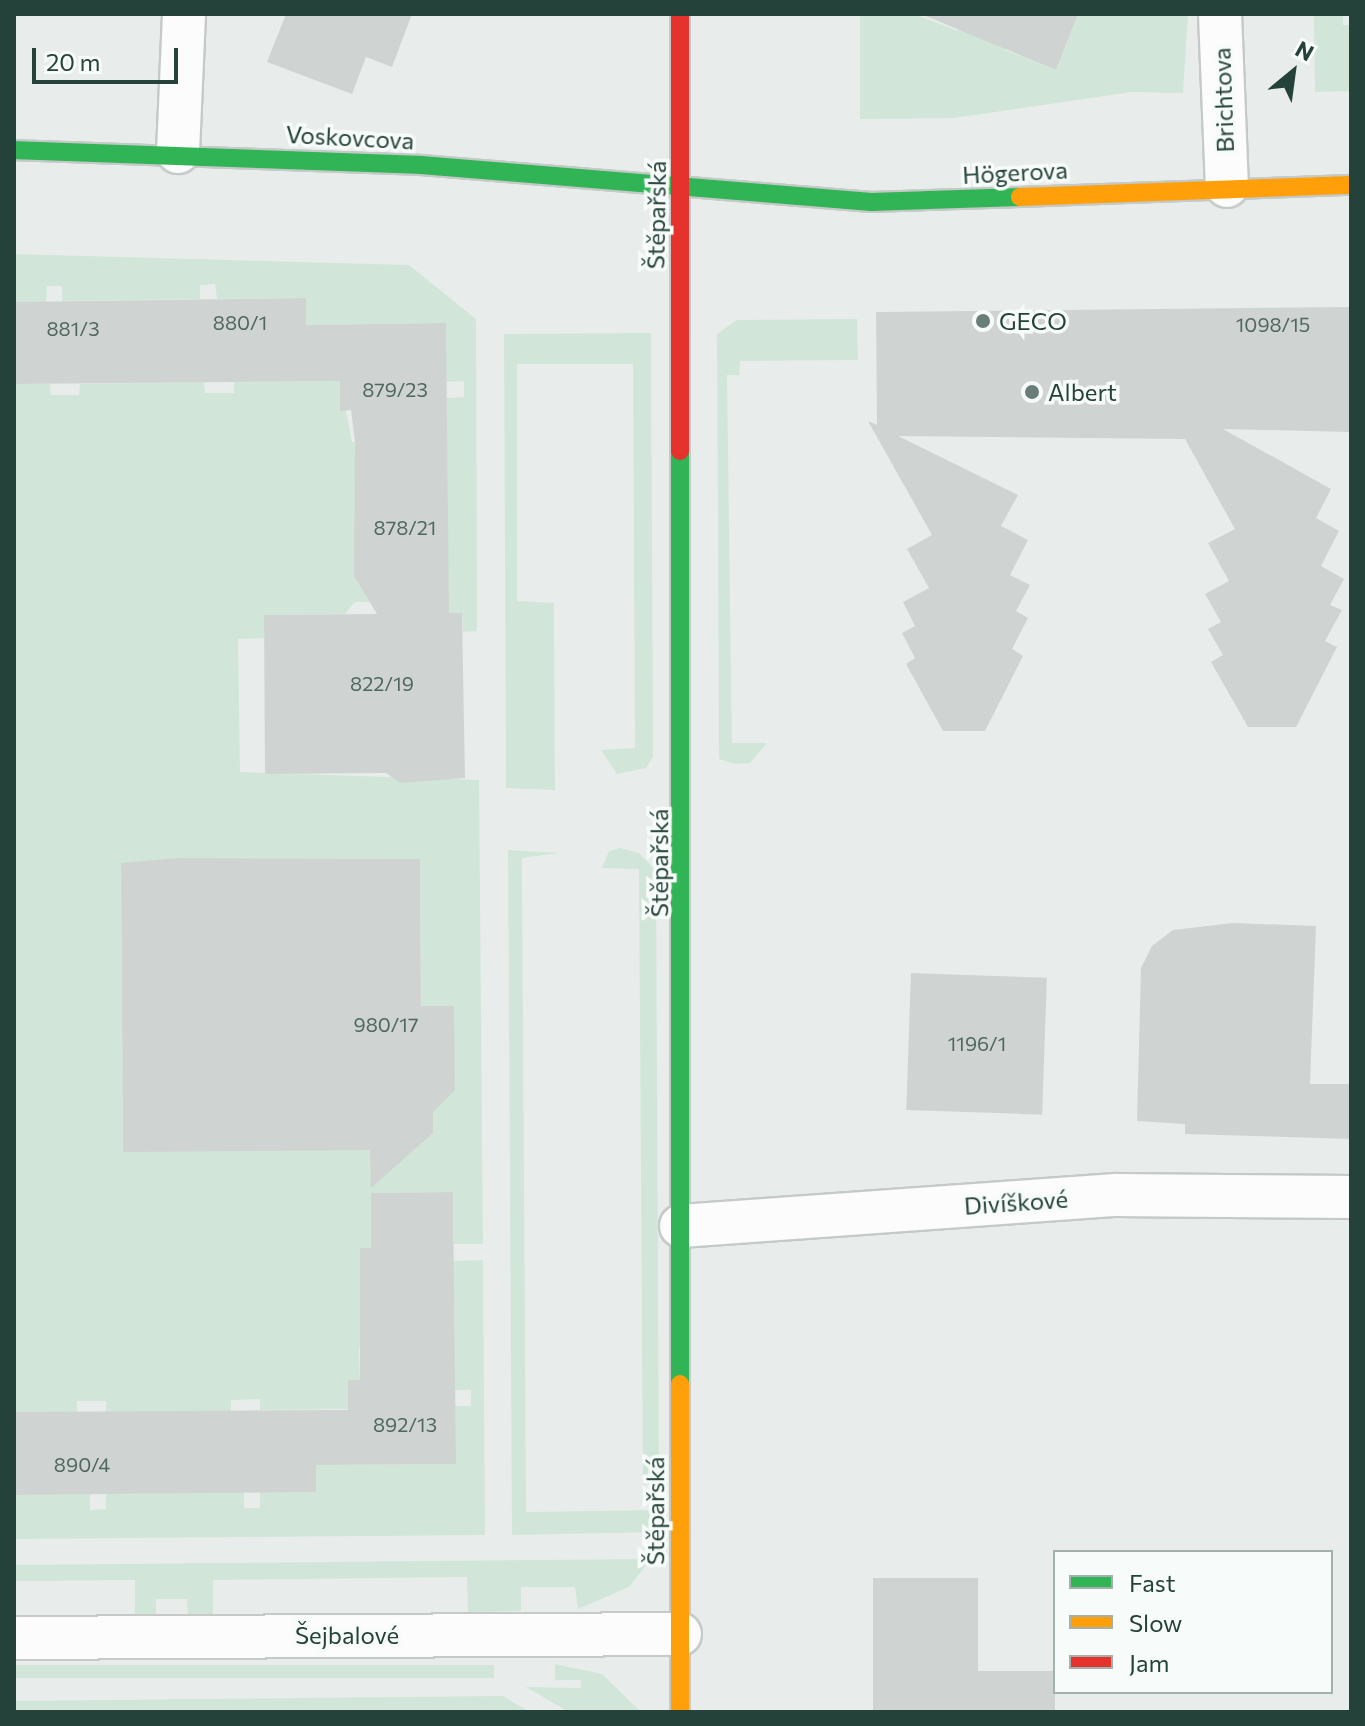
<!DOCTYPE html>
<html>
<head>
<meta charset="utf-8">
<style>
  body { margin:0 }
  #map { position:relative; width:1365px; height:1726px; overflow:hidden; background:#e8edeb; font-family:Commissioner,sans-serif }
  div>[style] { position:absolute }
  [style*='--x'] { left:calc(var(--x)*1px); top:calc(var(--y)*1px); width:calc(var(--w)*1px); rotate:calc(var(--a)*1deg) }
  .green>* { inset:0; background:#d1e6d8; transform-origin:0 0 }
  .building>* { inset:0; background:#cfd4d2; transform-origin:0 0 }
  .roads { filter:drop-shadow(2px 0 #c5cac8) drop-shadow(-2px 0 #c5cac8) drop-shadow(0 2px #c5cac8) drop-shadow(0 -2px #c5cac8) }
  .street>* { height:42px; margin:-21px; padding:0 21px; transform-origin:21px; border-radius:21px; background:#fcfcfc }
  .fast>* { height:18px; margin:-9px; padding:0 9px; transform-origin:9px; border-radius:9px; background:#30b455 }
  .slow>* { height:18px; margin:-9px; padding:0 9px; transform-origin:9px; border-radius:9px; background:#ff9f0a }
  .jam>* { height:18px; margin:-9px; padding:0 9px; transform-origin:9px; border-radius:9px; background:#e5322d }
  .dots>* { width:22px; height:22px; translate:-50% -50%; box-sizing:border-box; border:4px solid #f7fbf9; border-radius:50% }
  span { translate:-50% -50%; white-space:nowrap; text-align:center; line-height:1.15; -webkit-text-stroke:7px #f7fbf9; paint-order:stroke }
  .number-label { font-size:20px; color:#506761 }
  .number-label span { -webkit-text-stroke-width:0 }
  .street-label { font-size:24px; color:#24423a }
  .poi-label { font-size:24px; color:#24423a }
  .left { translate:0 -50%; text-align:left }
  .frame { position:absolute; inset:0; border:16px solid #24423a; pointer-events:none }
  .legend { position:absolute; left:1053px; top:1550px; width:280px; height:144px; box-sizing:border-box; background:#f7fbf9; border:2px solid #a3b1ad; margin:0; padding:10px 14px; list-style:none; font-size:24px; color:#24423a }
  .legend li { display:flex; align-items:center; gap:16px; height:40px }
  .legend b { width:40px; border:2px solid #a3b1ad }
  .north { position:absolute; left:1253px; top:32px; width:80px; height:80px; -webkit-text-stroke:6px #f7fbf9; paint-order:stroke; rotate:29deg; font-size:22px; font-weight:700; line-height:32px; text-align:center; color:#24423a }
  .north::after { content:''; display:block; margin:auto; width:28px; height:36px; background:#24423a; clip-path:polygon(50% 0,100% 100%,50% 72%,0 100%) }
  .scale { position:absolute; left:32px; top:48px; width:146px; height:36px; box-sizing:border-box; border:4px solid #24423a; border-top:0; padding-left:10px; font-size:24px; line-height:28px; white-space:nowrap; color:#24423a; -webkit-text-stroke:6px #f7fbf9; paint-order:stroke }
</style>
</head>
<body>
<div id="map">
  <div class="green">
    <i style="clip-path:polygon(860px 14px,914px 14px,958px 31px,963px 19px,1009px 37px,1005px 50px,1056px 70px,1078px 14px,1188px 14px,1183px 93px,1132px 92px,954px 118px,860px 119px)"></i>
    <i style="clip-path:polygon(1314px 14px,1343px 14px,1343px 25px,1351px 25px,1351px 91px,1315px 92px)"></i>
    <i style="clip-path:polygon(14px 254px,409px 265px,476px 319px,477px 631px,463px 632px,462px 613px,443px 613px,446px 398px,464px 397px,464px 381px,446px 382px,445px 323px,306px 325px,305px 298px,217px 299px,215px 284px,200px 285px,200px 299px,62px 301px,62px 286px,47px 286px,46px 302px,14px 302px)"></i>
    <i style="clip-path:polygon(857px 319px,858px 360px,740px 361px,739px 375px,727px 375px,732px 743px,767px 743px,750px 763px,735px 764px,719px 759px,717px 334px,737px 320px)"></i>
    <i style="clip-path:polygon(651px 333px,653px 757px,646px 768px,617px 774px,601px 750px,635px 748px,633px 364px,517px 364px,517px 601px,554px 603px,555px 790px,506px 788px,504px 334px)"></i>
    <i style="clip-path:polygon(evenodd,340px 381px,352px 442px,365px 442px,370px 602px,355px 602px,345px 614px,265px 615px,264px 638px,238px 639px,240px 772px,479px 780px,483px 1244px,454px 1244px,453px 1192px,371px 1193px,371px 1248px,360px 1248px,372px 1347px,359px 1348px,360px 1380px,348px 1409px,260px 1410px,260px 1399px,231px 1400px,231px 1411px,106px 1412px,106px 1401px,77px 1401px,77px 1412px,14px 1412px,14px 384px,50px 384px,51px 395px,79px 395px,80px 384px,204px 382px,205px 393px,234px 393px,234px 382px,340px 381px,177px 858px,413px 859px,420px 866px,422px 1063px,437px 1006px,453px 1006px,455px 1089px,433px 1095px,422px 1144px,123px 1146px,121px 869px,177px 858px)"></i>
    <i style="clip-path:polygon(620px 848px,639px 853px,656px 871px,659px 1484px,643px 1485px,639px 869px,602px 868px,609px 851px)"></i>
    <i style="clip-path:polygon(508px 850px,558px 853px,522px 858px,526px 1512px,658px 1510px,658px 1532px,512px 1535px)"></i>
    <i style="clip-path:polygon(483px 1260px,485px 1535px,14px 1539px,14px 1495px,90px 1494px,90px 1510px,106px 1509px,106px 1494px,244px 1492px,244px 1508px,260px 1508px,260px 1492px,316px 1492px,316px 1465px,455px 1464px,455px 1406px,471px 1406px,471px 1390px,455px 1390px,454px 1261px)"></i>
    <i style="clip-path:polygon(651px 1559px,629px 1587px,578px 1609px,575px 1587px,521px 1587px,521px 1611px,468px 1612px,467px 1577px,213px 1580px,213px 1616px,188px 1616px,187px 1599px,156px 1599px,156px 1616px,135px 1616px,135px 1580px,14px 1581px,14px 1565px)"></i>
    <i style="clip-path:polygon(555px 1664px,602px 1674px,641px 1712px,569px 1712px,526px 1687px,581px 1688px,581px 1680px,555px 1680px)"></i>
    <i style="left:494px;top:1665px;width:13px;height:480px;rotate:90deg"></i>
    <i style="clip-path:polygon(503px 1696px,530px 1712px,14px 1712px,14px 1701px)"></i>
  </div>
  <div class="building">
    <i style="clip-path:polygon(286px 14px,412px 14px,392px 67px,366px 57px,352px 94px,267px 62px)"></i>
    <i style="clip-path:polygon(921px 14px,1078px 14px,1056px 70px)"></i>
    <i style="clip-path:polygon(306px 298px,306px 325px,446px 323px,449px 613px,462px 613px,465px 778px,400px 783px,386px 773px,265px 774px,264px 615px,377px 614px,354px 576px,355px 442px,351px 410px,340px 411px,340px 381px,14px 384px,14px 302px)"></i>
    <i style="clip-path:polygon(1351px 307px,1351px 432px,1223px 429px,1331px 489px,1316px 518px,1339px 531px,1321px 566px,1344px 579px,1330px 605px,1342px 610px,1325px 641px,1337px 647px,1296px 727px,1248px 727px,1211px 662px,1223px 655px,1208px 629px,1221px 622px,1205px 594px,1229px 581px,1208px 543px,1235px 529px,1185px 439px,898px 436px,1018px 495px,1001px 526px,1028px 540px,1010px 575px,1030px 585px,1016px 611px,1028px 618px,1012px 649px,1023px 656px,985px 731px,943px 731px,906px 664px,915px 658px,902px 633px,915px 626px,903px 602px,929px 588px,907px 549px,932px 535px,868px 421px,877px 425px,876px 312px)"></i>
    <i style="clip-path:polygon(177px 858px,420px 859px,421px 1006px,454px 1006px,455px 1090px,433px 1112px,433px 1133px,371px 1188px,370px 1150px,123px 1152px,121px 863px)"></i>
    <i style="clip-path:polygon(1233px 923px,1316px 926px,1310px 1084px,1351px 1084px,1351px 1139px,1185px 1134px,1185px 1124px,1137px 1121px,1141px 968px,1152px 946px,1173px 930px)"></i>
    <i style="left:911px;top:973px;width:136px;height:137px;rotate:2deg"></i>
    <i style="clip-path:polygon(453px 1192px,456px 1464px,316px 1465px,316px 1492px,14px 1495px,14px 1412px,348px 1410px,348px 1380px,360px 1380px,360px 1248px,371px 1248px,371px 1193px)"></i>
    <i style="clip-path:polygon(873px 1578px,978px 1578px,978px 1671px,1055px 1671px,1055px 1712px,873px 1712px)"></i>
  </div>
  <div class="roads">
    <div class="street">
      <i style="--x:1220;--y:14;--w:172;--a:87.7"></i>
      <i style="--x:178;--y:152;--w:138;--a:-87.5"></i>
      <i style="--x:681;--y:1226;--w:436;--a:-4.1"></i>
      <i style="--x:1116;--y:1195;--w:235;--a:0.5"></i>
      <i style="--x:14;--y:1638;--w:666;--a:-0.34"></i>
    </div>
    <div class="fast">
      <i style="--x:14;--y:150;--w:407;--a:2.1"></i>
      <i style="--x:421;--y:165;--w:452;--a:4.7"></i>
      <i style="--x:871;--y:202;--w:149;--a:-1.9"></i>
      <i style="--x:680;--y:451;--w:933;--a:90"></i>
    </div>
    <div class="slow">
      <i style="--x:1020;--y:197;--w:331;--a:-2.1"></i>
      <i style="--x:680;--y:1384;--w:328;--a:90"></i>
    </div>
    <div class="jam">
      <i style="--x:680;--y:14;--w:437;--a:90"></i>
    </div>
  </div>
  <div class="dots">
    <i style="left:983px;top:321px;background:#697e78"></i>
    <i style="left:1032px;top:392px;background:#697e78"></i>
  </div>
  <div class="number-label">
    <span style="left:240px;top:322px">880/1</span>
    <span style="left:1273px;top:324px">1098/15</span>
    <span style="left:73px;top:328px">881/3</span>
    <span style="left:395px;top:389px">879/23</span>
    <span style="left:405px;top:527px">878/21</span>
    <span style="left:382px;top:683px">822/19</span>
    <span style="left:386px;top:1024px">980/17</span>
    <span style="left:977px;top:1043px">1196/1</span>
    <span style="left:405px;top:1424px">892/13</span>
    <span style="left:82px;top:1464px">890/4</span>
  </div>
  <div class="street-label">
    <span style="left:1223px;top:100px;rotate:-92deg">Brichtova</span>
    <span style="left:350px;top:137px;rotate:3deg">Voskovcova</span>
    <span style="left:1015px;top:172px;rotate:-3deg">Högerova</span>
    <span style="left:656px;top:215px;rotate:-89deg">Štěpařská</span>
    <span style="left:659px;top:863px;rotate:-90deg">Štěpařská</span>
    <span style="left:1016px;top:1202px;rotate:-4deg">Divíškové</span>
    <span style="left:655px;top:1511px;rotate:-90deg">Štěpařská</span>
    <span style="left:347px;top:1635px">Šejbalové</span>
  </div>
  <div class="poi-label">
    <span class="left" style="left:999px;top:321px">GECO</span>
    <span class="left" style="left:1048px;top:392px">Albert</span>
  </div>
  <div class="frame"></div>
  <ul class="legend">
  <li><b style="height:10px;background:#30b455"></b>Fast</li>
  <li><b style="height:10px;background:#ff9f0a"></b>Slow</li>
  <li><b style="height:10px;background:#e5322d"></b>Jam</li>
  </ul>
  <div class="north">N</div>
  <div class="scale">20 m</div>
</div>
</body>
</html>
